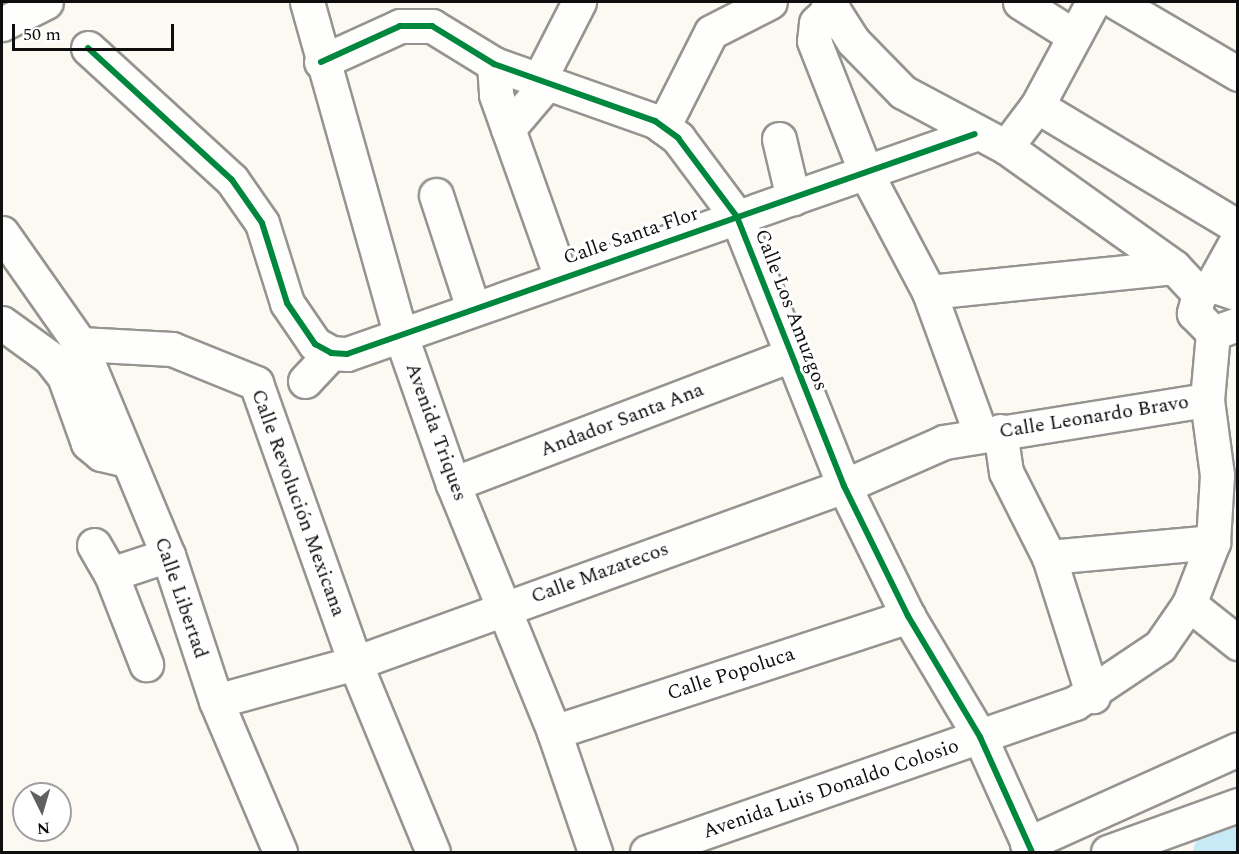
<!DOCTYPE html>
<html>
<head>
<meta charset="utf-8">
<style>
  body { margin:0 }
  #map { position:relative; width:1239px; height:854px; overflow:hidden; background:#fbf9f2; font-family:Spectral,serif }
  div>[style] { position:absolute }
  [style*='--x'] { left:calc(var(--x)*1px); top:calc(var(--y)*1px); width:calc(var(--w)*1px); rotate:calc(var(--a)*1deg) }
  .river>* { height:39px; margin:-19.5px; padding:0 19.5px; transform-origin:19.5px; border-radius:19.5px; background:#c8eaf6 }
  .roads { filter:drop-shadow(2px 0 #959491) drop-shadow(-2px 0 #959491) drop-shadow(0 2px #959491) drop-shadow(0 -2px #959491) }
  .minor>* { height:33px; margin:-16.5px; padding:0 16.5px; transform-origin:16.5px; border-radius:16.5px; background:#fefefd }
  .cycleway>* { height:6px; margin:-3px; padding:0 3px; transform-origin:3px; border-radius:3px; background:#00873e }
  span { translate:-50% -50%; white-space:nowrap; text-align:center; line-height:1.15; -webkit-text-stroke:6px #fff; paint-order:stroke }
  .street-label { font-size:20px; color:#0e0e0e }
  .frame { position:absolute; inset:0; border:3px solid #0e0e0e; pointer-events:none }
  .north { position:absolute; left:12px; top:782px; width:60px; height:60px; box-sizing:border-box; background:#fff; border:2px solid #9f9f9f; border-radius:50%; rotate:175deg; font-size:16px; font-weight:700; line-height:24px; text-align:center; color:#0e0e0e }
  .north::after { content:''; display:block; margin:auto; width:21px; height:27px; background:#61605e; clip-path:polygon(50% 0,100% 100%,50% 72%,0 100%) }
  .scale { position:absolute; left:12px; top:24px; width:162px; height:27px; box-sizing:border-box; border:3px solid #0e0e0e; border-top:0; padding-left:8px; font-size:18px; line-height:21px; white-space:nowrap; color:#0e0e0e; -webkit-text-stroke:4px #fff; paint-order:stroke }
</style>
</head>
<body>
<div id="map">
  <div class="river">
    <i style="--x:1212;--y:852;--w:28;--a:-23"></i>
  </div>
  <div class="roads">
    <div class="minor">
      <i style="--x:307;--y:2;--w:344;--a:74.3"></i>
      <i style="--x:400;--y:333;--w:160;--a:70.7"></i>
      <i style="--x:453;--y:484;--w:268;--a:67.8"></i>
      <i style="--x:554;--y:732;--w:127;--a:71.1"></i>
      <i style="--x:828;--y:2;--w:46;--a:57.3"></i>
      <i style="--x:853;--y:41;--w:71;--a:45.6"></i>
      <i style="--x:903;--y:92;--w:117;--a:28.1"></i>
      <i style="--x:1006;--y:147;--w:206;--a:35.5"></i>
      <i style="--x:1174;--y:267;--w:37;--a:47"></i>
      <i style="--x:1020;--y:2;--w:64;--a:32.2"></i>
      <i style="--x:1116;--y:2;--w:142;--a:30.5"></i>
      <i style="--x:833;--y:7;--w:23;--a:137"></i>
      <i style="--x:816;--y:23;--w:18;--a:96"></i>
      <i style="--x:814;--y:41;--w:142;--a:68.5"></i>
      <i style="--x:866;--y:173;--w:135;--a:62.1"></i>
      <i style="--x:929;--y:292;--w:152;--a:70"></i>
      <i style="--x:2;--y:24;--w:49;--a:-26.6"></i>
      <i style="--x:88;--y:48;--w:195;--a:42.5"></i>
      <i style="--x:232;--y:180;--w:52;--a:55.1"></i>
      <i style="--x:262;--y:223;--w:84;--a:72.6"></i>
      <i style="--x:287;--y:303;--w:50;--a:55.7"></i>
      <i style="--x:315;--y:344;--w:18;--a:29"></i>
      <i style="--x:331;--y:353;--w:16;--a:4"></i>
      <i style="--x:347;--y:354;--w:665;--a:-19.31"></i>
      <i style="--x:321;--y:62;--w:87;--a:-24.5"></i>
      <i style="--x:400;--y:26;--w:32;--a:0"></i>
      <i style="--x:432;--y:26;--w:73;--a:31.5"></i>
      <i style="--x:494;--y:64;--w:171;--a:19.5"></i>
      <i style="--x:655;--y:121;--w:29;--a:36"></i>
      <i style="--x:678;--y:138;--w:99;--a:53.2"></i>
      <i style="--x:737;--y:217;--w:289;--a:68.3"></i>
      <i style="--x:844;--y:486;--w:145;--a:63.8"></i>
      <i style="--x:908;--y:616;--w:141;--a:59.2"></i>
      <i style="--x:980;--y:737;--w:126;--a:65.7"></i>
      <i style="--x:494;--y:64;--w:31;--a:86"></i>
      <i style="--x:496;--y:95;--w:194;--a:70.4"></i>
      <i style="--x:539;--y:80;--w:88;--a:-62.9"></i>
      <i style="--x:1037;--y:106;--w:235;--a:31"></i>
      <i style="--x:663;--y:127;--w:106;--a:-63.2"></i>
      <i style="--x:711;--y:32;--w:66;--a:-27"></i>
      <i style="--x:508;--y:129;--w:60;--a:-49.7"></i>
      <i style="--x:779;--y:139;--w:61;--a:76.7"></i>
      <i style="--x:1006;--y:147;--w:51;--a:-52.9"></i>
      <i style="--x:1037;--y:106;--w:118;--a:-61.7"></i>
      <i style="--x:436;--y:195;--w:119;--a:71.9"></i>
      <i style="--x:2;--y:233;--w:136;--a:54.9"></i>
      <i style="--x:80;--y:344;--w:92;--a:3.1"></i>
      <i style="--x:172;--y:349;--w:91;--a:22"></i>
      <i style="--x:256;--y:383;--w:297;--a:70.5"></i>
      <i style="--x:355;--y:663;--w:204;--a:67.6"></i>
      <i style="--x:1212;--y:285;--w:54;--a:-61"></i>
      <i style="--x:929;--y:292;--w:246;--a:-5.8"></i>
      <i style="--x:1238;--y:294;--w:28;--a:-161"></i>
      <i style="--x:1212;--y:285;--w:16;--a:145"></i>
      <i style="--x:1199;--y:294;--w:20;--a:105"></i>
      <i style="--x:1194;--y:313;--w:28;--a:46"></i>
      <i style="--x:1213;--y:333;--w:27;--a:-20"></i>
      <i style="--x:2;--y:323;--w:58;--a:35.9"></i>
      <i style="--x:49;--y:357;--w:24;--a:52"></i>
      <i style="--x:64;--y:376;--w:71;--a:70.3"></i>
      <i style="--x:88;--y:443;--w:17;--a:40"></i>
      <i style="--x:101;--y:454;--w:27;--a:13"></i>
      <i style="--x:80;--y:344;--w:229;--a:67.4"></i>
      <i style="--x:168;--y:555;--w:154;--a:71.8"></i>
      <i style="--x:216;--y:701;--w:164;--a:67"></i>
      <i style="--x:305;--y:381;--w:38;--a:-47"></i>
      <i style="--x:1000;--y:431;--w:41;--a:81.7"></i>
      <i style="--x:1006;--y:472;--w:95;--a:63.2"></i>
      <i style="--x:1049;--y:557;--w:146;--a:72.4"></i>
      <i style="--x:453;--y:484;--w:362;--a:-20.9"></i>
      <i style="--x:94;--y:545;--w:34;--a:60"></i>
      <i style="--x:111;--y:574;--w:97;--a:68.7"></i>
      <i style="--x:1049;--y:557;--w:165;--a:-5.2"></i>
      <i style="--x:111;--y:574;--w:60;--a:-18.4"></i>
      <i style="--x:1189;--y:604;--w:63;--a:38.5"></i>
      <i style="--x:216;--y:701;--w:144;--a:-15.3"></i>
      <i style="--x:355;--y:663;--w:520;--a:-19.9"></i>
      <i style="--x:844;--y:486;--w:109;--a:-23.7"></i>
      <i style="--x:944;--y:442;--w:266;--a:-9.1"></i>
      <i style="--x:554;--y:732;--w:373;--a:-18.1"></i>
      <i style="--x:1027;--y:844;--w:231;--a:-24.2"></i>
      <i style="--x:647;--y:852;--w:453;--a:-19.2"></i>
      <i style="--x:1075;--y:703;--w:102;--a:-33.8"></i>
      <i style="--x:1160;--y:646;--w:51;--a:-55.4"></i>
      <i style="--x:1189;--y:604;--w:66;--a:-68.8"></i>
      <i style="--x:1213;--y:542;--w:67;--a:-86.6"></i>
      <i style="--x:1217;--y:475;--w:76;--a:-97.6"></i>
      <i style="--x:1207;--y:400;--w:67;--a:-84.9"></i>
      <i style="--x:1108;--y:852;--w:138;--a:-19.9"></i>
    </div>
  </div>
  <div class="cycleway">
    <i style="--x:88;--y:48;--w:195;--a:42.5"></i>
    <i style="--x:232;--y:180;--w:52;--a:55.1"></i>
    <i style="--x:262;--y:223;--w:84;--a:72.6"></i>
    <i style="--x:287;--y:303;--w:50;--a:55.7"></i>
    <i style="--x:315;--y:344;--w:18;--a:29"></i>
    <i style="--x:331;--y:353;--w:16;--a:4"></i>
    <i style="--x:347;--y:354;--w:665;--a:-19.31"></i>
    <i style="--x:321;--y:62;--w:87;--a:-24.5"></i>
    <i style="--x:400;--y:26;--w:32;--a:0"></i>
    <i style="--x:432;--y:26;--w:73;--a:31.5"></i>
    <i style="--x:494;--y:64;--w:171;--a:19.5"></i>
    <i style="--x:655;--y:121;--w:29;--a:36"></i>
    <i style="--x:678;--y:138;--w:99;--a:53.2"></i>
    <i style="--x:737;--y:217;--w:289;--a:68.3"></i>
    <i style="--x:844;--y:486;--w:145;--a:63.8"></i>
    <i style="--x:908;--y:616;--w:141;--a:59.2"></i>
    <i style="--x:980;--y:737;--w:126;--a:65.7"></i>
  </div>
  <div class="street-label">
    <span style="left:631px;top:236px;rotate:-19deg">Calle Santa Flor</span>
    <span style="left:791px;top:310px;rotate:69deg">Calle Los Amuzgos</span>
    <span style="left:1094px;top:417px;rotate:-9deg">Calle Leonardo Bravo</span>
    <span style="left:622px;top:420px;rotate:-21deg">Andador Santa Ana</span>
    <span style="left:436px;top:432px;rotate:70deg">Avenida Triques</span>
    <span style="left:298px;top:503px;rotate:70deg">Calle Revolución Mexicana</span>
    <span style="left:600px;top:573px;rotate:-20deg">Calle Mazatecos</span>
    <span style="left:181px;top:598px;rotate:71deg">Calle Libertad</span>
    <span style="left:731px;top:674px;rotate:-18deg">Calle Popoluca</span>
    <span style="left:831px;top:789px;rotate:-19deg">Avenida Luis Donaldo Colosio</span>
  </div>
  <div class="frame"></div>
  <div class="north">N</div>
  <div class="scale">50 m</div>
</div>
</body>
</html>
